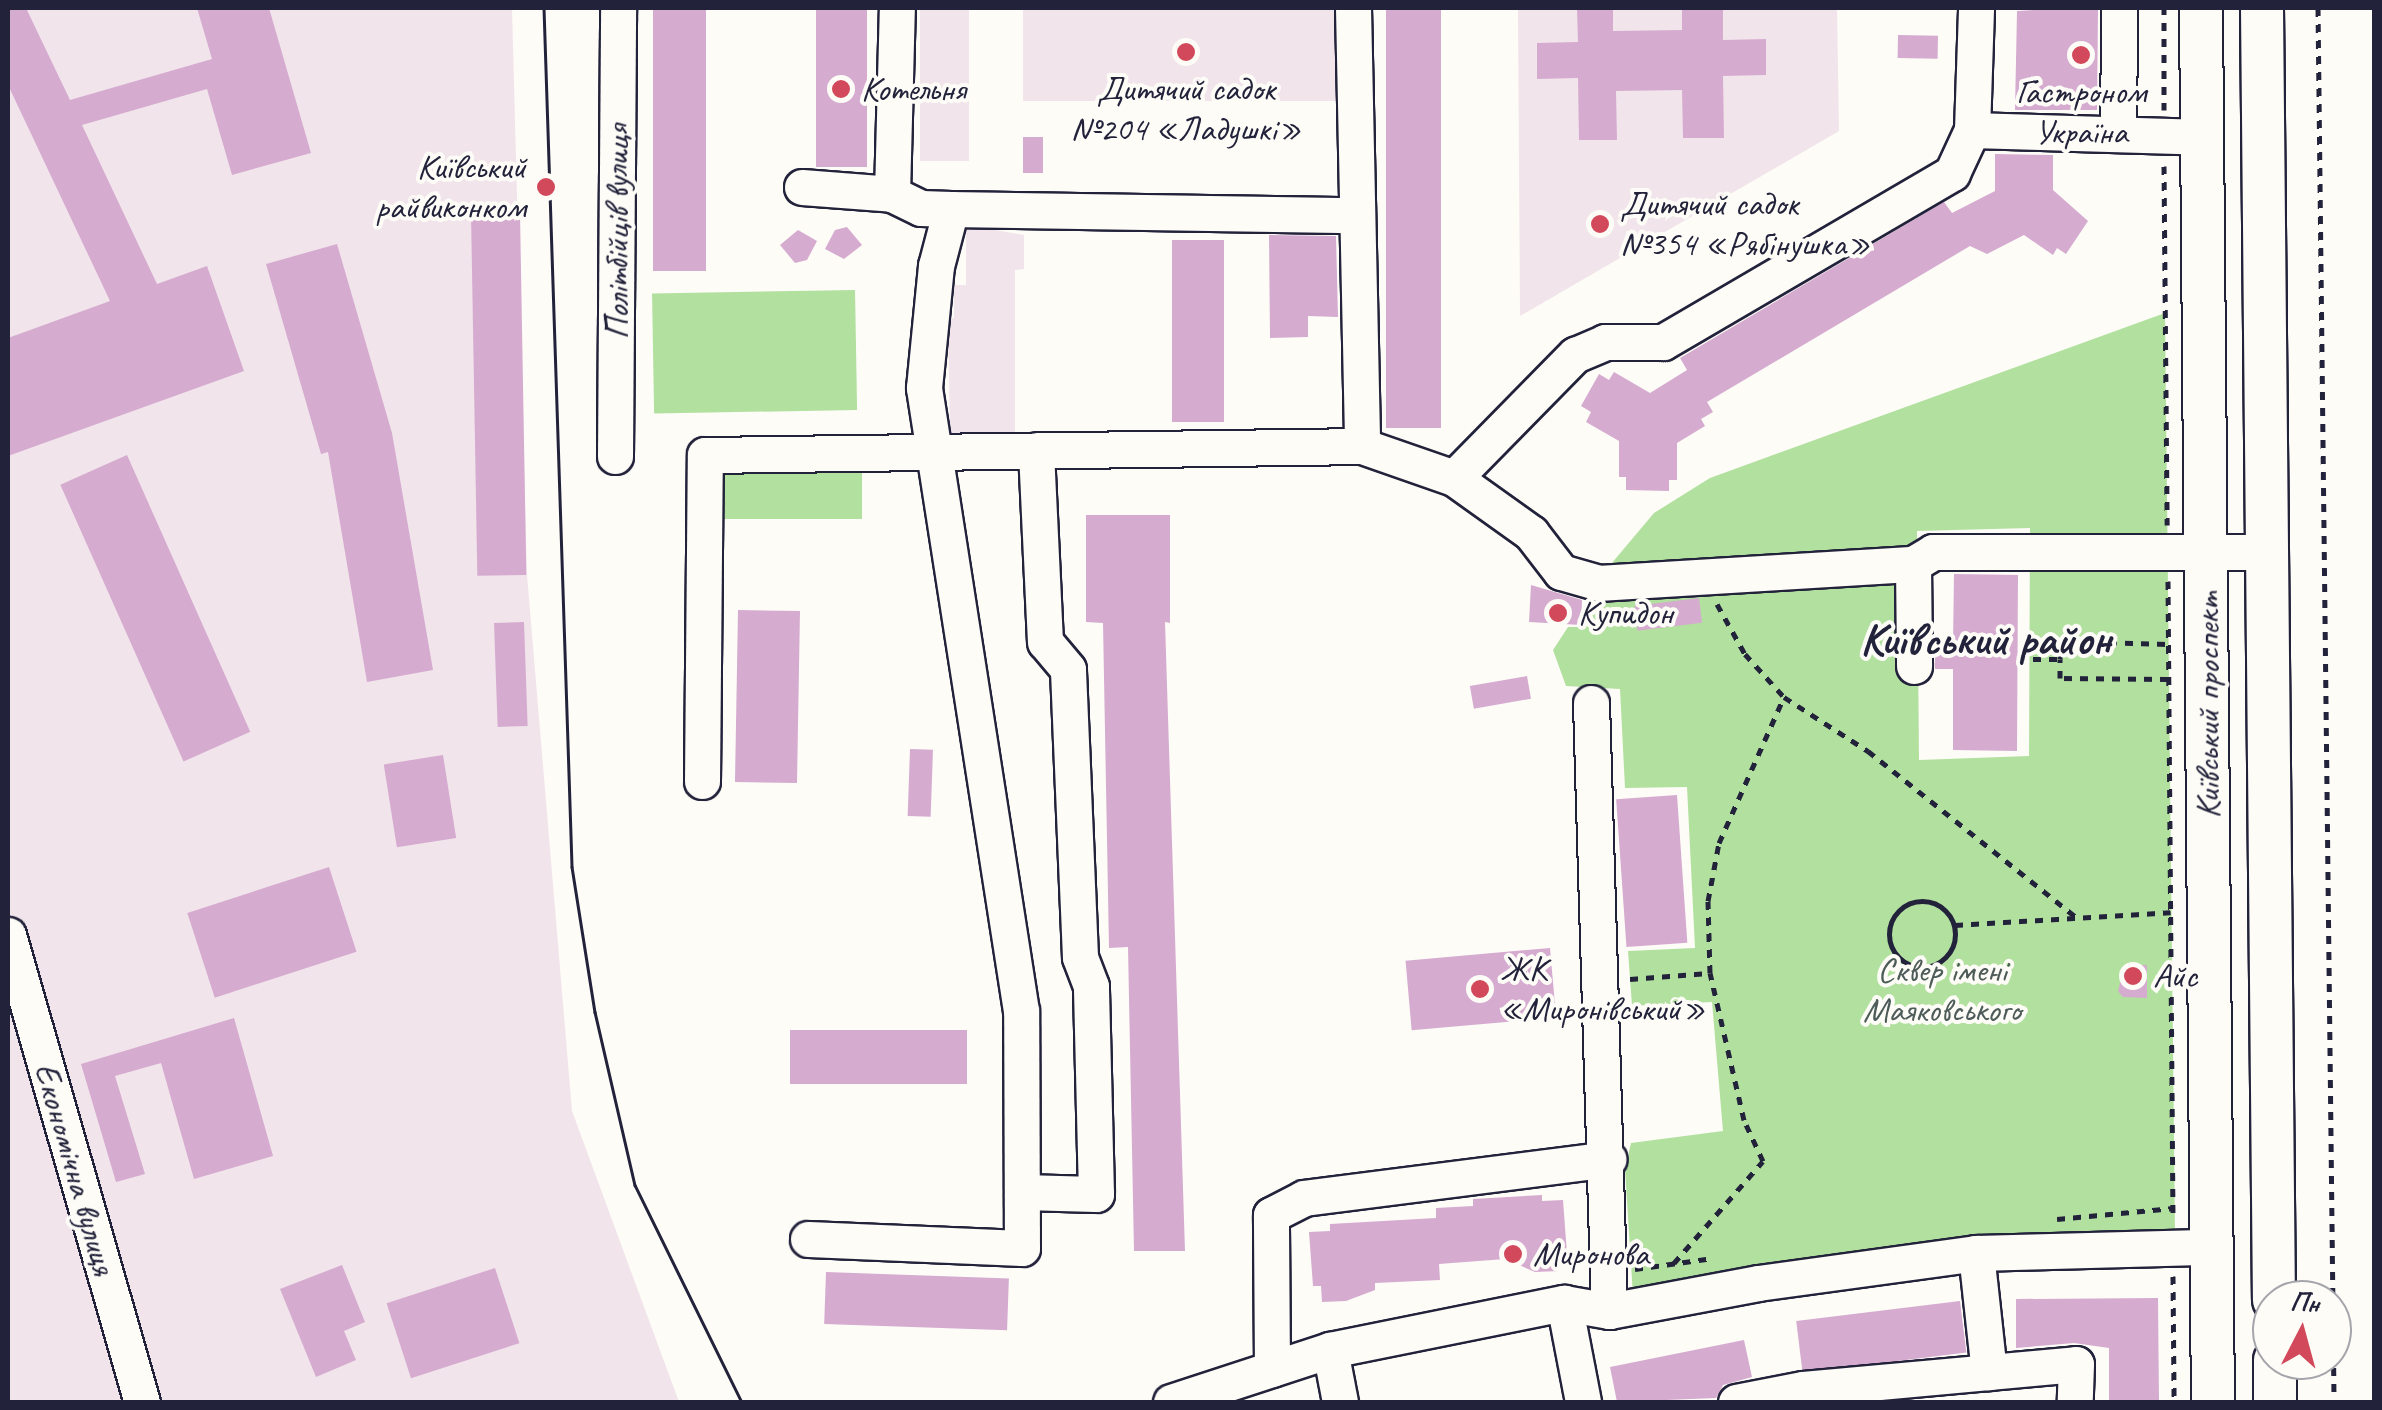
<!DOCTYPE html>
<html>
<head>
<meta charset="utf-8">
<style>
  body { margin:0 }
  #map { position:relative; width:2382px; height:1410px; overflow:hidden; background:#fdfcf7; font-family:Caveat,sans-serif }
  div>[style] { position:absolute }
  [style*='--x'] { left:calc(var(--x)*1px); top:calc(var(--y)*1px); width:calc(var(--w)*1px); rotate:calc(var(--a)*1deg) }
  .built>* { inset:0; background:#f1e4eb; transform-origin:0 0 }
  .green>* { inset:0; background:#b2e09f; transform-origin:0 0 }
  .building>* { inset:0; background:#d6abd0; transform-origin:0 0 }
  .path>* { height:5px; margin-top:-2.5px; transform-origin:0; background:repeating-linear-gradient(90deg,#22223b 0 8px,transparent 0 16px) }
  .path>.ring { margin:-2.5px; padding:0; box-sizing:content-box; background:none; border:5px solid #22223b; border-radius:50% }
  .roads { filter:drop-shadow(2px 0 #22223b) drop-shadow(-2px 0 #22223b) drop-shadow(0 2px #22223b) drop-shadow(0 -2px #22223b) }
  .minor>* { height:35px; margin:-17.5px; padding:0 17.5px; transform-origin:17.5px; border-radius:17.5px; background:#fdfcf7 }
  .major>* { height:42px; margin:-21px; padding:0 21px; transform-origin:21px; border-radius:21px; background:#fdfcf7 }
  .tram>* { height:2.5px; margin:-1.25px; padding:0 1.25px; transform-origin:1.25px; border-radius:1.25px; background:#22223b }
  .dots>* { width:28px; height:28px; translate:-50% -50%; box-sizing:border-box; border:5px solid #fdfcf7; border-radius:50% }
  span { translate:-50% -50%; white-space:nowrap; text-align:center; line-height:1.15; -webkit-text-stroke:8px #fdfcf7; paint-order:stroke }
  .poi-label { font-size:35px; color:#22223b }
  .left { translate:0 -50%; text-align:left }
  .right { translate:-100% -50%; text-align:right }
  .street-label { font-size:35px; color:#22223b }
  .park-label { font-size:35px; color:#4d5b59 }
  .district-label { font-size:45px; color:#22223b; font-weight:700 }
  .frame { position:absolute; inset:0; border:10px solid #22223b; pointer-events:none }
  .north { position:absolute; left:2252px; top:1280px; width:100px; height:100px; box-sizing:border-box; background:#fdfcf7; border:2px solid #a5a5ac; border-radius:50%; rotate:6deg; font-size:28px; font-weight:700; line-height:40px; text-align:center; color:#22223b }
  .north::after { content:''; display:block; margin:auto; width:35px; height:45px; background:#d1495b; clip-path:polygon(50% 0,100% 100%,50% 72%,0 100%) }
</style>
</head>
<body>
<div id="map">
  <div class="built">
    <i style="clip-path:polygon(8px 8px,512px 8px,527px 575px,572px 1111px,679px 1402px,8px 1402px)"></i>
    <i style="left:920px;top:8px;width:49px;height:153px"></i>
    <i style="left:1023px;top:8px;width:325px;height:93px"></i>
    <i style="clip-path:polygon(1518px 8px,1837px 8px,1839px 131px,1520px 316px)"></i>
    <i style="clip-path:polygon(966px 225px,1024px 235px,1024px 269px,1015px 270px,1015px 437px,950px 436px,948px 318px,954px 318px,954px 285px,966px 285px)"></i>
  </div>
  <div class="green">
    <i style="left:855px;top:290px;width:120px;height:203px;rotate:89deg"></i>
    <i style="clip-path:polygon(evenodd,2165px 313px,2175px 1230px,2087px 1234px,1633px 1296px,1625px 1169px,1631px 1143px,1723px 1131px,1712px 1002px,1632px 1006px,1628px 951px,1695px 948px,1687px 787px,1625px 788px,1620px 689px,1566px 686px,1553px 650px,1568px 627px,1585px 627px,1606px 570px,1654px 513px,1710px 478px,2165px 313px,2030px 528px,2029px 756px,1919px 760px,1917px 531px,2030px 528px)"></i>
    <i style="left:862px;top:466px;width:53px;height:139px;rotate:90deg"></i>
  </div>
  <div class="building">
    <i style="clip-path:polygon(8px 8px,26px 8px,70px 100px,212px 59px,197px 8px,269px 8px,311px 153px,232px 175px,207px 89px,82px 125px,157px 284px,207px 266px,244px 371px,8px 456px,8px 338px,110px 301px,8px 85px)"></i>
    <i style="left:653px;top:8px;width:53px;height:263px"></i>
    <i style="left:816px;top:8px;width:51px;height:159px"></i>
    <i style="left:1386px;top:8px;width:55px;height:420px"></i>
    <i style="clip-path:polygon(1577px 8px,1613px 8px,1613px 31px,1682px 30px,1682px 8px,1723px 8px,1723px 40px,1766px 39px,1766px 75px,1723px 76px,1724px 138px,1683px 138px,1682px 90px,1616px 91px,1617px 140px,1579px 140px,1578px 78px,1537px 79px,1537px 43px,1578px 42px)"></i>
    <i style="clip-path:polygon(2063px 8px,2098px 8px,2097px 110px,2015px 110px,2017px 11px)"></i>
    <i style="left:1898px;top:35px;width:40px;height:23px;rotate:1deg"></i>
    <i style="left:1023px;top:137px;width:20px;height:36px"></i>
    <i style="clip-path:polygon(1995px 154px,2053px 155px,2053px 190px,2088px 221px,2066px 254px,2057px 248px,2053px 255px,2024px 235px,1987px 254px,1970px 246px,1707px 402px,1713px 412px,1701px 419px,1705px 426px,1677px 443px,1677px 480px,1669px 480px,1669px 491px,1626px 490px,1626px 477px,1619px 477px,1619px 441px,1586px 422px,1591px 412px,1581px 406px,1599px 374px,1609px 380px,1614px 372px,1650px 393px,1687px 370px,1680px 358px,1944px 202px,1952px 213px,1995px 191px)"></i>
    <i style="left:520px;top:213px;width:362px;height:49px;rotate:89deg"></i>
    <i style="clip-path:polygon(847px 227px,862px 245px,844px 259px,825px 249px,835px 230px)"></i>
    <i style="clip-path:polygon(798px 230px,817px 241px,807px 260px,795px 263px,780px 245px)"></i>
    <i style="clip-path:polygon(1269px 235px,1336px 236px,1338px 317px,1308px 316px,1308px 337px,1270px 338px)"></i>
    <i style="left:1172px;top:240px;width:52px;height:182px"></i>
    <i style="clip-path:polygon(337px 244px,392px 433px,433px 670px,367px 682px,328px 452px,321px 454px,266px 264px)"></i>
    <i style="left:127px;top:455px;width:303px;height:73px;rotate:66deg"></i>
    <i style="clip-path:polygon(1086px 515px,1170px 515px,1170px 623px,1165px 622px,1185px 1251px,1134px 1251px,1128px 947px,1109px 948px,1103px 623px,1086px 622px)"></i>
    <i style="clip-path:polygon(1954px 574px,2018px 575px,2017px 751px,1953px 750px,1953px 669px,1935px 669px,1935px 642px,1953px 643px)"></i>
    <i style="clip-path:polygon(1531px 585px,1582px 600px,1581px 625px,1529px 622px)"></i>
    <i style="left:1699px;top:598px;width:25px;height:65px;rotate:83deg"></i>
    <i style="left:738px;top:610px;width:62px;height:172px;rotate:1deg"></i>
    <i style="left:524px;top:622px;width:104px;height:30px;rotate:88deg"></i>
    <i style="left:1527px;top:676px;width:23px;height:58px;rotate:80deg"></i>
    <i style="left:910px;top:749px;width:23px;height:67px;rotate:2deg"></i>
    <i style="left:443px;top:755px;width:84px;height:60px;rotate:81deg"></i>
    <i style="left:1677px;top:795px;width:148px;height:61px;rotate:86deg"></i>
    <i style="left:329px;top:867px;width:89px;height:149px;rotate:72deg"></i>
    <i style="left:1550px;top:948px;width:70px;height:145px;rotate:85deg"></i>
    <i style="clip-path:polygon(2125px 965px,2147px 965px,2147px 998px,2123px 997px,2118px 991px)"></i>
    <i style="clip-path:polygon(234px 1018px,273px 1156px,194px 1179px,161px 1063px,115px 1076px,145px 1174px,116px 1182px,81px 1064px)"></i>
    <i style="left:790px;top:1030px;width:177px;height:54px"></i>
    <i style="clip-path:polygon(1542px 1195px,1542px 1201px,1563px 1200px,1567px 1254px,1558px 1255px,1559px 1271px,1535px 1272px,1505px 1259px,1439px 1264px,1440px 1280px,1375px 1283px,1375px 1290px,1346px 1301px,1322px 1302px,1321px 1286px,1313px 1286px,1309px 1232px,1330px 1231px,1330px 1224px,1436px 1218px,1436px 1208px,1473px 1206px,1473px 1199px)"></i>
    <i style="clip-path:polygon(342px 1265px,365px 1322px,344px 1331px,356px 1360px,316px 1377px,280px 1289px)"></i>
    <i style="left:495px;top:1268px;width:79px;height:114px;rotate:72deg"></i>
    <i style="left:826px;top:1272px;width:183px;height:52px;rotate:2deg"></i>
    <i style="clip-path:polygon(2158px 1298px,2159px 1402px,2109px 1402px,2109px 1348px,2074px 1343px,2016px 1348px,2016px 1299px)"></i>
    <i style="left:1960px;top:1301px;width:52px;height:165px;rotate:83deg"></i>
    <i style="clip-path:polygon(1744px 1340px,1752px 1377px,1723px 1385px,1716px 1398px,1617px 1402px,1610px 1367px)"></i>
  </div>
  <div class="path">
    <i style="--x:2318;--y:8;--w:1394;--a:89.34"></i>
    <i style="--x:2164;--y:110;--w:102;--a:-90"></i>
    <i style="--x:2164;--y:166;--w:359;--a:89.5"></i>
    <i style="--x:2168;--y:581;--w:639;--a:89.55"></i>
    <i style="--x:1717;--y:604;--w:57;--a:60.8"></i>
    <i style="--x:1745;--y:654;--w:58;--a:47.8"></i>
    <i style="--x:1784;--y:697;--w:100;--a:32.7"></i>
    <i style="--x:1868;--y:751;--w:266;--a:38.6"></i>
    <i style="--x:2017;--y:659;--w:43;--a:0"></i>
    <i style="--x:2168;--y:679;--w:108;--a:-179.5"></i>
    <i style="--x:2060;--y:678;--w:19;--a:-90"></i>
    <i style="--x:2060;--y:659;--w:18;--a:-87"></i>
    <i style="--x:2061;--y:641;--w:107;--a:1.6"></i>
    <i class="ring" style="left:1889px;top:901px;width:61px;height:61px"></i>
    <i style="--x:1955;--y:925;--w:216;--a:-3.4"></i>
    <i style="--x:1630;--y:979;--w:79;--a:-4.3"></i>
    <i style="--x:2057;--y:1219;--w:117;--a:-5.4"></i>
    <i style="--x:1674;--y:1263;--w:135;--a:-48.9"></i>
    <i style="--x:1763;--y:1161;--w:45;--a:-114.9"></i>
    <i style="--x:1744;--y:1120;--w:151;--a:-103"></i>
    <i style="--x:1710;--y:973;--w:72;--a:-91.6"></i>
    <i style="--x:1708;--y:901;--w:59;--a:-79.3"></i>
    <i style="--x:1719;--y:843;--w:160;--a:-66"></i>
    <i style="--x:1635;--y:1269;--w:79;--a:-8"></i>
    <i style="--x:2173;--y:1276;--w:126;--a:89.5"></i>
  </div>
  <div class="roads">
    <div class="minor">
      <i style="--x:1353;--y:8;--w:438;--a:88.8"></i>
      <i style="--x:1362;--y:446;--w:97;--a:19.2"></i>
      <i style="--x:1454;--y:478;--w:173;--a:-45.5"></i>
      <i style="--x:1575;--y:355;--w:33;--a:-23"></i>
      <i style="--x:1605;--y:342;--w:58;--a:0"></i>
      <i style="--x:1663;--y:342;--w:335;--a:-30.3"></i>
      <i style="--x:1952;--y:173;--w:47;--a:-65.1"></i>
      <i style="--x:1972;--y:130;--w:122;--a:-88.1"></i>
      <i style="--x:1972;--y:130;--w:231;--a:1.7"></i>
      <i style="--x:2118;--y:134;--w:126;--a:-89.5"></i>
      <i style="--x:802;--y:187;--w:90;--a:4.4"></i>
      <i style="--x:892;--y:194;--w:32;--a:26"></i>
      <i style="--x:921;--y:208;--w:30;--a:2"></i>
      <i style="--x:892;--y:194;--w:186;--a:-88.5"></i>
      <i style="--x:615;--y:456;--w:448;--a:-89.6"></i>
      <i style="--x:1454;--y:478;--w:95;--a:35.5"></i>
      <i style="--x:1531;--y:533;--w:49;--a:52.4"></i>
      <i style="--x:1561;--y:572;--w:40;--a:16"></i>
      <i style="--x:1599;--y:583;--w:315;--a:-3.5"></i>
      <i style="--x:1913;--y:564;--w:102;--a:89.4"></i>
      <i style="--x:1913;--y:564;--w:23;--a:-31"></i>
      <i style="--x:1933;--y:552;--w:334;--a:0"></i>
      <i style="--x:1591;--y:703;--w:608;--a:88.3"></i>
      <i style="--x:702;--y:781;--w:326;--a:-89.5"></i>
      <i style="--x:705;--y:455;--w:657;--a:-0.78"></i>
      <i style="--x:8;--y:935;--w:486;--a:74"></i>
      <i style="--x:1022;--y:1192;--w:74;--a:1.5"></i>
      <i style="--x:1096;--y:1194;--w:208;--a:-91.4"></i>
      <i style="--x:1091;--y:986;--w:31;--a:-111"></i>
      <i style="--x:1080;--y:957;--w:288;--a:-92.4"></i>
      <i style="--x:1068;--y:669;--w:35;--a:-130"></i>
      <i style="--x:1045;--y:642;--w:192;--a:-92.7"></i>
      <i style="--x:808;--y:1239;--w:214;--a:2.4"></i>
      <i style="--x:1022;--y:1248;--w:237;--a:-90.2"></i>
      <i style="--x:1021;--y:1011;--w:631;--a:-98.85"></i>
      <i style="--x:924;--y:388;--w:123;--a:-84.4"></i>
      <i style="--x:936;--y:266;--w:59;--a:-75.3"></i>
      <i style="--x:951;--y:209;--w:403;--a:0.9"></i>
      <i style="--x:1976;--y:1253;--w:120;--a:83.8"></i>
      <i style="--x:1564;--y:1303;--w:101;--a:79.1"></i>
      <i style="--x:1330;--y:1350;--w:53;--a:79.1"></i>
      <i style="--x:1272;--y:1369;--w:154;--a:-90.4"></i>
      <i style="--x:1271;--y:1215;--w:37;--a:-27"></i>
      <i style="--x:1304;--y:1198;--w:307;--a:-7.3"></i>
      <i style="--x:1171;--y:1402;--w:167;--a:-18.1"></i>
      <i style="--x:1330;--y:1350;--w:239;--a:-11.4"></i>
      <i style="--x:1564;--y:1303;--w:46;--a:10.1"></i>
      <i style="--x:1609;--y:1311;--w:152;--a:-10.6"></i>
      <i style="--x:1758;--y:1283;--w:220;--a:-7.8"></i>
      <i style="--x:1976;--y:1253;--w:235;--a:-1.5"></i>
      <i style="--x:1736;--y:1402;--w:68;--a:-11"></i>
      <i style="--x:1803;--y:1389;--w:274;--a:-5.2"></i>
      <i style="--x:2076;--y:1364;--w:38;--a:92"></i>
    </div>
    <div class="major">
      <i style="--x:2201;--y:8;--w:1394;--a:89.51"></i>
      <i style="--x:2262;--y:8;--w:1292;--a:89.47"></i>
      <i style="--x:2275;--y:1360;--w:42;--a:90"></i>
    </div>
  </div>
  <div class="tram">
    <i style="--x:544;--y:8;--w:859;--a:88.13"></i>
    <i style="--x:572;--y:867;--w:147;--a:81"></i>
    <i style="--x:595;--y:1012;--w:178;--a:77"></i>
    <i style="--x:635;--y:1185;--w:242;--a:63.8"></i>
  </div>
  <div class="dots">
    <i style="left:1186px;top:52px;background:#d1495b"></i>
    <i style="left:2081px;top:55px;background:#d1495b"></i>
    <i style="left:841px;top:89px;background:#d1495b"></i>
    <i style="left:546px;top:187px;background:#d1495b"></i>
    <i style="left:1600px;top:224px;background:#d1495b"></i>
    <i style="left:1558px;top:613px;background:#d1495b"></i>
    <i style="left:2133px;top:976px;background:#d1495b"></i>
    <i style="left:1480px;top:989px;background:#d1495b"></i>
    <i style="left:1513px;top:1254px;background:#d1495b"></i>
  </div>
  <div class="poi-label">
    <span class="left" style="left:861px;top:89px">Котельня</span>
    <span style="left:1186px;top:109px">Дитячий садок<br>№204 «Ладушкі»</span>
    <span style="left:2081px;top:112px">Гастроном<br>Україна</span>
    <span class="right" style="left:526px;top:187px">Київський<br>райвиконком</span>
    <span class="left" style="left:1620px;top:224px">Дитячий садок<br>№354 «Рябінушка»</span>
    <span class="left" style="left:1578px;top:613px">Купидон</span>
    <span class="left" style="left:1500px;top:989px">ЖК<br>«Миронівський»</span>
    <span class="left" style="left:2153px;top:976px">Айс</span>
    <span class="left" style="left:1533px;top:1254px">Миронова</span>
  </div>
  <div class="street-label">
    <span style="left:617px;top:232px;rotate:-90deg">Політбійців вулиця</span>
    <span style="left:2208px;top:705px;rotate:-90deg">Київський проспект</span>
    <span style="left:75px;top:1169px;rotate:74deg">Економічна вулиця</span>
  </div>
  <div class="park-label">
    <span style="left:1942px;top:990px">Сквер імені<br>Маяковського</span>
  </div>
  <div class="district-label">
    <span style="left:1986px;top:640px">Київський район</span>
  </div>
  <div class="frame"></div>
  <div class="north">Пн</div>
</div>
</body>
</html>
